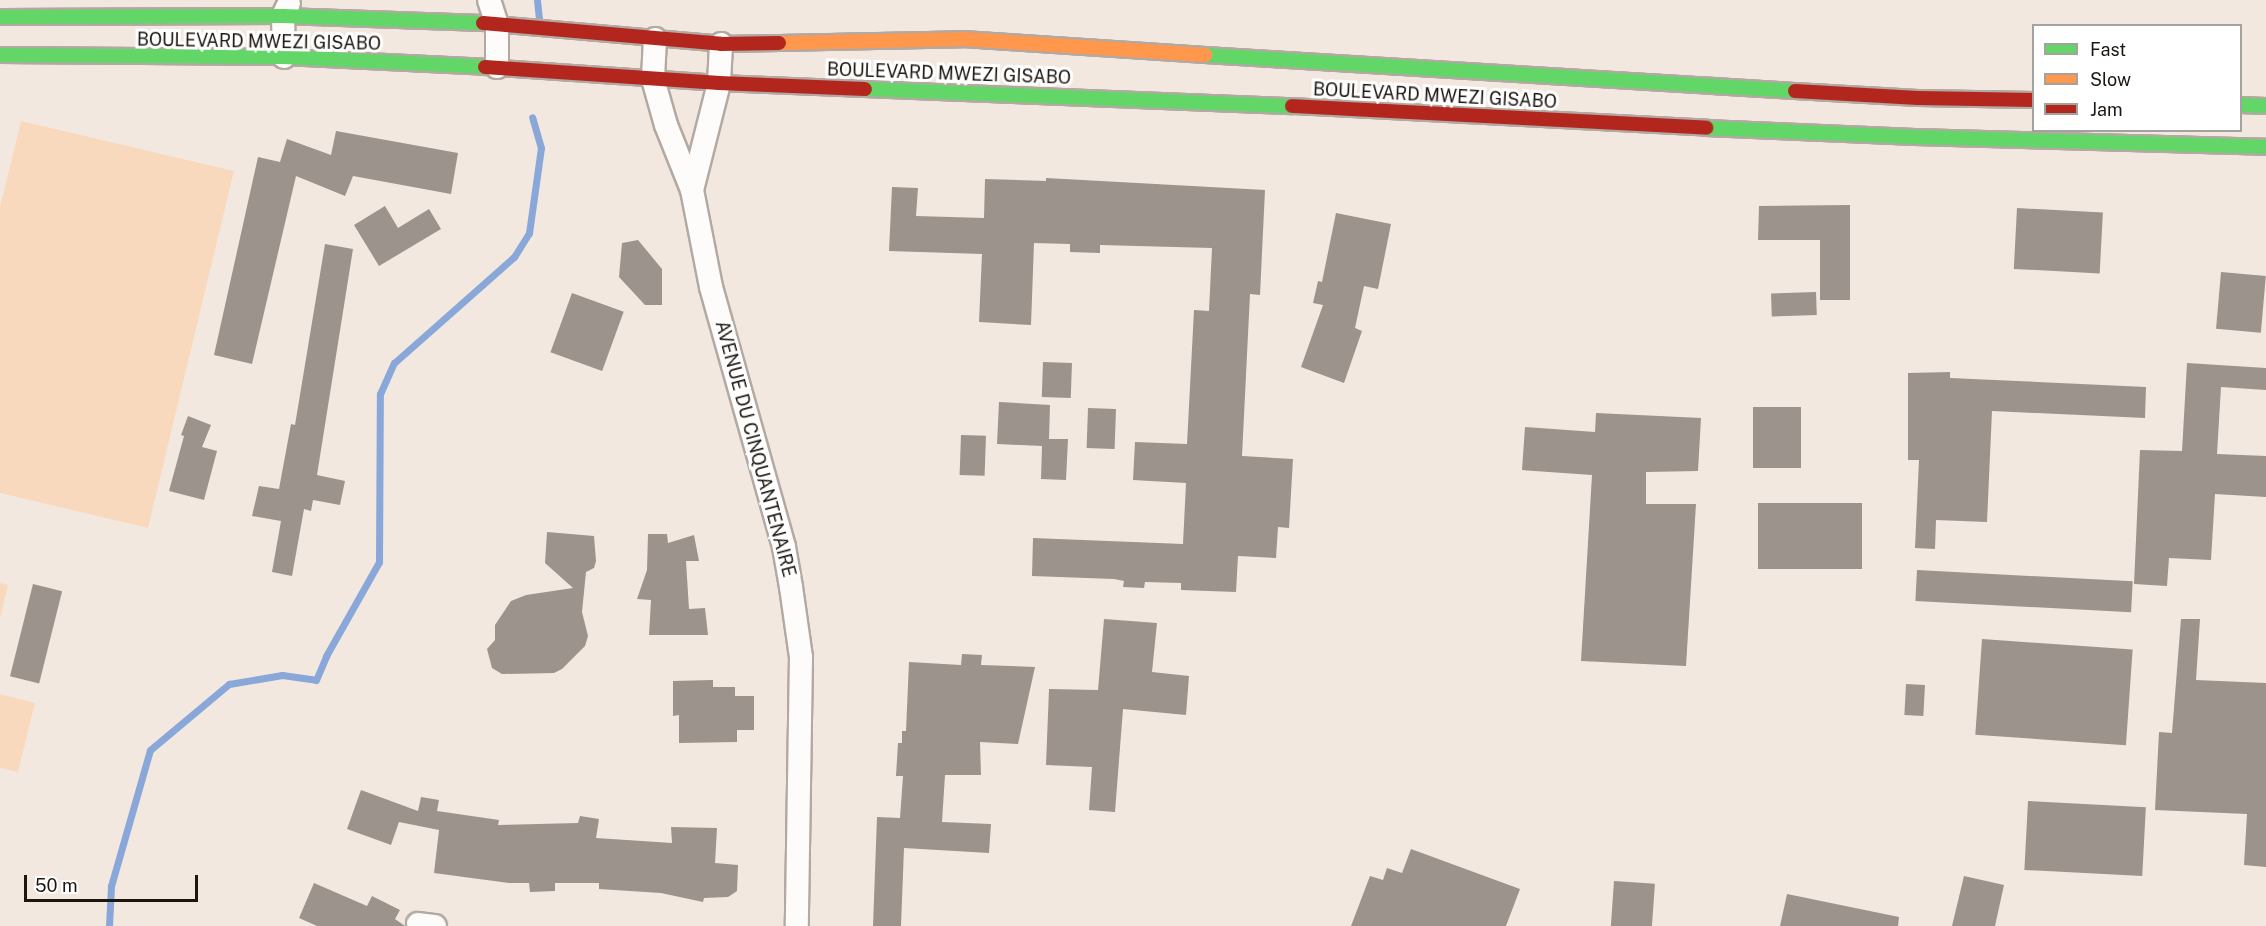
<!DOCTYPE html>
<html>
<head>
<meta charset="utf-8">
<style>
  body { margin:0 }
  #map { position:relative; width:2266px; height:926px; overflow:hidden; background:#f3e8e0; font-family:"Public Sans",sans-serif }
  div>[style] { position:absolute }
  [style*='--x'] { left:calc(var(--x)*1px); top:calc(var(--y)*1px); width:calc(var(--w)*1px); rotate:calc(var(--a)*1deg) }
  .green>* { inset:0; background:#f9d9be }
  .stream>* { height:7px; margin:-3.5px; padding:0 3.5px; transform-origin:3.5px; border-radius:3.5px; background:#89a8d9 }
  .building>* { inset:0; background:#9b938c; transform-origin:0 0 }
  .roads { filter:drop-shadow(2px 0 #b2a9a3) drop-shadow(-2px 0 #b2a9a3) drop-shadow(0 2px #b2a9a3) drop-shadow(0 -2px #b2a9a3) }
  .street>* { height:22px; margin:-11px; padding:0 11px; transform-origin:11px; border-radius:11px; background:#fdfcfa }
  .fast>* { height:14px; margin:-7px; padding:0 7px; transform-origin:7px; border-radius:7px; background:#63d668 }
  .slow>* { height:14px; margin:-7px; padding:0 7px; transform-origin:7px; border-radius:7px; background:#ff974d }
  .jam>* { height:14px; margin:-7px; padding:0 7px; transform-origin:7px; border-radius:7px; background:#b3261e }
  span { translate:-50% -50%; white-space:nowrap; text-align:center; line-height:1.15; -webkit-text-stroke:6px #fff; paint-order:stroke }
  .street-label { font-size:18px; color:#1c1610 }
  .legend { position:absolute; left:2032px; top:24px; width:210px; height:108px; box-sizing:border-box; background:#fff; border:2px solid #a4a29f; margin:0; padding:8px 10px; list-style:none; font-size:18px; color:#1c1610 }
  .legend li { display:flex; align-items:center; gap:12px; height:30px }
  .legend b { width:30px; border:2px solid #a4a29f }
  .scale { position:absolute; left:24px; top:875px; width:174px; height:27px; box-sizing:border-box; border:3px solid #1c1610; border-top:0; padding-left:8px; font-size:18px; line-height:21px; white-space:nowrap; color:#1c1610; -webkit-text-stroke:4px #fff; paint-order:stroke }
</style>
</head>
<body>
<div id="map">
  <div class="green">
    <i style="clip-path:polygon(21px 121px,234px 171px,148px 528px,0 493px,0 207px)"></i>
    <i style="clip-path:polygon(0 583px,8px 585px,0 619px)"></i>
    <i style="clip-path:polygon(0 694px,35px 703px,18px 772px,0 768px)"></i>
  </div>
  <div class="stream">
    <i style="--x:537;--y:0;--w:18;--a:84"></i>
    <i style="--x:109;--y:926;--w:40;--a:-87.1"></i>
    <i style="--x:111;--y:886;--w:141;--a:-74"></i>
    <i style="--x:150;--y:750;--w:103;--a:-39.9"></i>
    <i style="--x:229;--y:684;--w:54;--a:-9.6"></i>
    <i style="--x:282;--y:675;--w:34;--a:8"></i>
    <i style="--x:316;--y:680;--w:26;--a:-67"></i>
    <i style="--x:326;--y:656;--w:108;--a:-60.6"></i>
    <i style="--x:379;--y:562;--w:168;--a:-89.7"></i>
    <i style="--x:380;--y:394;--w:34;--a:-66"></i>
    <i style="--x:394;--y:363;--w:160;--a:-41.5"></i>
    <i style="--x:514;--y:257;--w:28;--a:-58"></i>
    <i style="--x:529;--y:233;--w:86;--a:-82"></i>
    <i style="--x:541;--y:148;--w:32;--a:-106"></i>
  </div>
  <div class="building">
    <i style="clip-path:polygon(336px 131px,458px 153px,451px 194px,353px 176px,345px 196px,296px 176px,252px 364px,214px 355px,258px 157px,280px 162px,287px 139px,331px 155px)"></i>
    <i style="clip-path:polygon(1046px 178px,1265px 190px,1260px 295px,1250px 294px,1242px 456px,1293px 459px,1289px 528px,1278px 527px,1276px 558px,1238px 556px,1236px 592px,1181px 590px,1181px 583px,1145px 582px,1144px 588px,1123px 587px,1124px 581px,1114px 579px,1032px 576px,1033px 538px,1183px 544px,1186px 483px,1133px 480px,1135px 442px,1187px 444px,1194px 310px,1209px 311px,1212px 248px,1100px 245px,1100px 253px,1070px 252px,1070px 244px,1034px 243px,1031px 325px,979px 322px,982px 254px,889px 251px,892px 187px,918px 188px,916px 216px,984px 218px,985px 179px,1046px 181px)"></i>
    <i style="clip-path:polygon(1850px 205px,1850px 300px,1820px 300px,1820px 240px,1758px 240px,1759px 206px)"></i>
    <i style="clip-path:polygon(385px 206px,398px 228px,429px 209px,441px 229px,379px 266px,354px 225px)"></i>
    <i style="left:2017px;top:208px;width:86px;height:61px;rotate:3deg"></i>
    <i style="clip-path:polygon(1336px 213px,1391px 224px,1378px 289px,1364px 286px,1355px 328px,1362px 331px,1344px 383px,1301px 367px,1323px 305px,1313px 303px,1318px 281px,1322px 282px)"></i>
    <i style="clip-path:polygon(638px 240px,662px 269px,662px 305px,645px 305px,619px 277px,622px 243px)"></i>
    <i style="clip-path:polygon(325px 244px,353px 249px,317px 475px,345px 481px,340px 505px,313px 500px,311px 511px,304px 509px,292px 576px,272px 572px,281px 521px,252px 516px,259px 486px,279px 489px,291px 424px,295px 425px)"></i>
    <i style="left:2221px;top:272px;width:45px;height:57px;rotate:5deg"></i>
    <i style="left:1816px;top:292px;width:23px;height:45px;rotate:88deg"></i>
    <i style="left:572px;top:293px;width:55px;height:63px;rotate:20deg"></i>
    <i style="left:1043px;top:362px;width:29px;height:35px;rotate:2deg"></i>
    <i style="clip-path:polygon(2187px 363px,2266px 368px,2266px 390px,2221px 387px,2217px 454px,2266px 456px,2266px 497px,2215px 494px,2211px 560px,2169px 558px,2167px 586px,2134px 584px,2140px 450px,2182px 451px)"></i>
    <i style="clip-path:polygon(1950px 372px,1950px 378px,2146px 387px,2145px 418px,1992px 411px,1987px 522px,1936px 520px,1935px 549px,1915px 548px,1919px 460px,1908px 460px,1908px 373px)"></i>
    <i style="clip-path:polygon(999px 402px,1050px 405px,1049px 439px,1068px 439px,1066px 480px,1041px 479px,1042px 446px,997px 444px)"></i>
    <i style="left:1801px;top:407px;width:61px;height:48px;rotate:90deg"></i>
    <i style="left:1088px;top:408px;width:28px;height:40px;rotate:2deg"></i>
    <i style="clip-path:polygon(1596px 413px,1701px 418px,1698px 471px,1646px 472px,1646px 504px,1696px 504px,1686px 666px,1581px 661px,1592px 475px,1522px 470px,1525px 427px,1595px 432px)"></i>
    <i style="clip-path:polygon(188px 416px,211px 425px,202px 447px,217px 451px,204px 500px,169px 491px,184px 436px,181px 435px)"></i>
    <i style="left:961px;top:435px;width:25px;height:40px;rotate:2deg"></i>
    <i style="left:1862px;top:503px;width:66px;height:104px;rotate:90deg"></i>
    <i style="clip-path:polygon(547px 532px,594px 536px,596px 561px,594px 568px,586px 572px,582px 612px,588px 636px,585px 646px,562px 669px,554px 673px,502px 674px,492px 668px,487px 649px,495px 640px,495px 625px,511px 601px,526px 595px,573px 588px,545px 563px)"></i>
    <i style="clip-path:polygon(648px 534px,667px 534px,668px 543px,694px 535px,699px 561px,686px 561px,689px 609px,705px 608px,708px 635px,649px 635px,651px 600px,637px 599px,647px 570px)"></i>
    <i style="left:1917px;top:570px;width:216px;height:31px;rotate:3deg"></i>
    <i style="left:33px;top:584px;width:30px;height:95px;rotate:14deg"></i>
    <i style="clip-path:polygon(1104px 619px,1157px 623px,1152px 672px,1189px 676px,1186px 715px,1123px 709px,1115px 812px,1089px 810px,1092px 767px,1046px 765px,1049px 689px,1098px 690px)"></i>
    <i style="clip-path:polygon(2181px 619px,2200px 619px,2196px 680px,2266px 683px,2266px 867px,2244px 865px,2247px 814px,2155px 810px,2159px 732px,2172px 733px)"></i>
    <i style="left:1982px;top:639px;width:151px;height:96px;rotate:4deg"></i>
    <i style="clip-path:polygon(962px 654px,982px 655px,981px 665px,1035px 667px,1018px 744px,980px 742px,981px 775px,945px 775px,942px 822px,991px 824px,989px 853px,904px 848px,901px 926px,873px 926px,877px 817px,900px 818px,903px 776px,896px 776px,898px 743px,902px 743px,902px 731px,906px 731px,909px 662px,961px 665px)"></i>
    <i style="clip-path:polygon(713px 680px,713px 687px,735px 687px,735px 696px,754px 696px,754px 730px,737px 730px,737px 742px,679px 743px,679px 715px,673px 716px,673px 681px)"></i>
    <i style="left:1906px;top:684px;width:19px;height:31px;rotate:3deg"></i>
    <i style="clip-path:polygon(361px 790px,418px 811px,421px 797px,439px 800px,437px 811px,499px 820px,498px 825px,578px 823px,580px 816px,599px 819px,596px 838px,672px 843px,671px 827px,717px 828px,715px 863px,738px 865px,737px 891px,728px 897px,704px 898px,703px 902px,661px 893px,599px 889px,599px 883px,555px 883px,555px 891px,530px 892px,529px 883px,509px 883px,434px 873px,439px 830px,399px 822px,391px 845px,347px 829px)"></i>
    <i style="left:2028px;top:801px;width:118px;height:69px;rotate:3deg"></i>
    <i style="clip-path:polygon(1411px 849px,1520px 889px,1506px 926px,1351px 926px,1370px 876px,1383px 880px,1387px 868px,1402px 873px)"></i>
    <i style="clip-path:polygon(1964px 876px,2004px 885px,1995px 926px,1952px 926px)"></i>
    <i style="left:1614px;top:881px;width:41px;height:45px;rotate:4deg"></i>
    <i style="clip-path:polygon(314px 883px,367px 906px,372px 896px,400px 910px,395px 919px,405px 926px,317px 926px,299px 918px)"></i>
    <i style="clip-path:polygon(1787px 894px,1899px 917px,1898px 926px,1780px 926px)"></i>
  </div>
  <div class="roads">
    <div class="street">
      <i style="--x:489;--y:0;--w:25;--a:72"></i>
      <i style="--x:497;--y:24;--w:43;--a:90"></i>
      <i style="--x:655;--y:39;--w:40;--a:92.9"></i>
      <i style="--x:653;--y:79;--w:48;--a:74.2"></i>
      <i style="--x:666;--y:125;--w:70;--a:68.2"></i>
      <i style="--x:692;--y:190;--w:99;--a:78.9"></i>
      <i style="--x:711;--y:287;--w:270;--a:74.3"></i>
      <i style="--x:784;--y:547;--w:41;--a:80.1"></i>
      <i style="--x:791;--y:587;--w:71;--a:81.9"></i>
      <i style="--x:801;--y:657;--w:269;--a:90.9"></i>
      <i style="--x:284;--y:57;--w:41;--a:-91.4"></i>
      <i style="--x:283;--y:16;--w:14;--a:-65"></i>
      <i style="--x:692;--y:190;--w:110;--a:-75.8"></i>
      <i style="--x:719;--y:83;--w:39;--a:-87"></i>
      <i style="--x:418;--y:924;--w:17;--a:7"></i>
    </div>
    <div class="fast">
      <i style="--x:0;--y:17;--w:283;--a:-0.2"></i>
      <i style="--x:283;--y:16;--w:200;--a:2"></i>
      <i style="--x:0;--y:55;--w:284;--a:0.4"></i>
      <i style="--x:284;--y:57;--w:201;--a:2.8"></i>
      <i style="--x:1205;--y:55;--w:591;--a:3.49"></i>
      <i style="--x:865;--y:89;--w:427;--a:2.3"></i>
      <i style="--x:2240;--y:105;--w:26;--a:2"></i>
      <i style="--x:1706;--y:128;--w:209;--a:2.5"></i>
      <i style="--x:1915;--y:137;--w:351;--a:1.6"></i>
    </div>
    <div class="slow">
      <i style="--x:779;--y:43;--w:184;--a:-1.2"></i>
      <i style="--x:963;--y:39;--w:243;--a:3.8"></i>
    </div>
    <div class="jam">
      <i style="--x:483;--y:23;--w:239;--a:5"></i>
      <i style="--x:721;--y:44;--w:58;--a:-1"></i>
      <i style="--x:485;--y:67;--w:235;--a:3.9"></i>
      <i style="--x:719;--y:83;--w:146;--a:2.4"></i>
      <i style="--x:1795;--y:91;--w:123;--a:3.3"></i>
      <i style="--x:1918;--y:98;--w:116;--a:1"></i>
      <i style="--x:1292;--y:106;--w:415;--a:3"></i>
    </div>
  </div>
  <div class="street-label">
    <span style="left:259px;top:42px;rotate:1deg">BOULEVARD MWEZI GISABO</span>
    <span style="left:949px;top:74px;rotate:2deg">BOULEVARD MWEZI GISABO</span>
    <span style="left:1435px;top:96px;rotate:3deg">BOULEVARD MWEZI GISABO</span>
    <span style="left:755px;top:449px;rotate:75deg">AVENUE DU CINQUANTENAIRE</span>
  </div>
  <ul class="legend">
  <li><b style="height:8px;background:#63d668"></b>Fast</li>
  <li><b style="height:8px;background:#ff974d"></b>Slow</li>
  <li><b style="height:8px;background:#b3261e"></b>Jam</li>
  </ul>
  <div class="scale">50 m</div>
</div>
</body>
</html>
